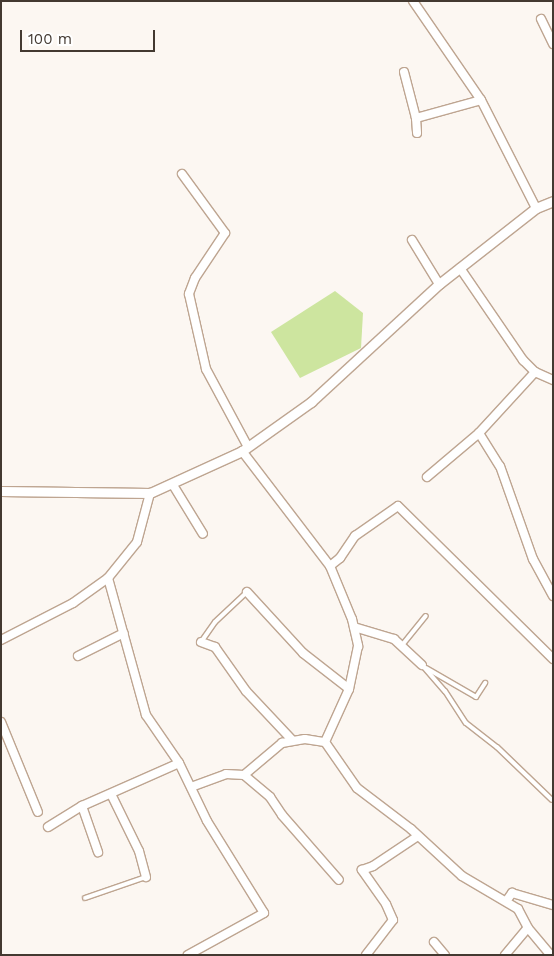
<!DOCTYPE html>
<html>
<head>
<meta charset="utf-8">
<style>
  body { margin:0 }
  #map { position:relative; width:554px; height:956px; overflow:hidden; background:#fcf7f2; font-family:"Work Sans",sans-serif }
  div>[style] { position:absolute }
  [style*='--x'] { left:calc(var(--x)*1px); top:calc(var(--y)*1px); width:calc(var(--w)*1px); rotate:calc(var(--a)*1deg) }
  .green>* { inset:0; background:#cde59f }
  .roads { filter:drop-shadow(1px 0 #bea591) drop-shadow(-1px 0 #bea591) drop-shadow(0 1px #bea591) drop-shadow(0 -1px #bea591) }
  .service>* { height:4px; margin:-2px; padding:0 2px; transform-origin:2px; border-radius:2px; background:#fff }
  .minor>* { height:8px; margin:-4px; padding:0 4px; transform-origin:4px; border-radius:4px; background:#fff }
  .tertiary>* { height:9px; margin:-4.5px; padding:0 4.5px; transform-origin:4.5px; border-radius:4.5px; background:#fff }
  span { translate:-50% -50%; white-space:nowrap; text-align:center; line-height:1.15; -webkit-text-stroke:5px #fff; paint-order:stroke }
  .frame { position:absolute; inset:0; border:2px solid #433931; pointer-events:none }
  .scale { position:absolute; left:20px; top:30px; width:135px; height:22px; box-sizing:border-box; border:2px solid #433931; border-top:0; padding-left:6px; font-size:15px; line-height:18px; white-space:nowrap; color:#433931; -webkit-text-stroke:4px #fff; paint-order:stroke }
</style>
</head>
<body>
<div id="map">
  <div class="green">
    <i style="clip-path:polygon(335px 291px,363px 313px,361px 348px,300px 378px,271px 332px)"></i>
  </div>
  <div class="roads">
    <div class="service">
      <i style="--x:201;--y:642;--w:24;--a:-55"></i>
      <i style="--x:215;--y:622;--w:44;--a:-43.2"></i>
      <i style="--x:403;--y:644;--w:36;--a:-51"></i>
      <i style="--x:422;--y:665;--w:35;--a:49"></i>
      <i style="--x:445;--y:691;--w:38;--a:57"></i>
      <i style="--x:466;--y:723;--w:39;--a:38"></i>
      <i style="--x:497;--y:747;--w:76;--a:43.9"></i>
      <i style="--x:426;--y:668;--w:58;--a:30.1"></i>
      <i style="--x:476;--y:697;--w:17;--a:-57"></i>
      <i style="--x:85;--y:898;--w:65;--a:-19"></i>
    </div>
    <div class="minor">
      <i style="--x:413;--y:1;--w:120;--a:55.5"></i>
      <i style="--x:481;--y:100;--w:121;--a:63"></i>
      <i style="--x:541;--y:19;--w:28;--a:64"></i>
      <i style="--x:404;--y:72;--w:48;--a:75.4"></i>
      <i style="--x:416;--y:118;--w:15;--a:86"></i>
      <i style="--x:416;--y:118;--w:67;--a:-15.5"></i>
      <i style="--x:182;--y:174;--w:73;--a:53.9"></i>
      <i style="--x:225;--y:233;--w:54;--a:123.7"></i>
      <i style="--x:195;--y:278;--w:17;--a:111"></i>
      <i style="--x:189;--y:294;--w:77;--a:77.2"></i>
      <i style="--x:206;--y:369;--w:89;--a:61.7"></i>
      <i style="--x:412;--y:240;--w:52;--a:58.5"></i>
      <i style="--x:460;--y:268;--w:112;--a:55.6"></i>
      <i style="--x:523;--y:360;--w:17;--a:45"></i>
      <i style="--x:535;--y:372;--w:20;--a:24"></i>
      <i style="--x:479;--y:433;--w:39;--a:58"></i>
      <i style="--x:500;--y:466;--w:99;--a:70.5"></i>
      <i style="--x:533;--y:559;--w:42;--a:61.6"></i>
      <i style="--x:242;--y:451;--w:145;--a:52.6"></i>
      <i style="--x:330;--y:566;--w:57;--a:67.5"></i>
      <i style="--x:352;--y:619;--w:28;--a:77"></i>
      <i style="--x:358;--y:646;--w:44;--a:101.8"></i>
      <i style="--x:349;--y:689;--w:58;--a:114.4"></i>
      <i style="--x:325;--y:742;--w:56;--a:55.2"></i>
      <i style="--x:357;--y:788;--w:68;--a:37.2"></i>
      <i style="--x:411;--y:829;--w:69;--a:42.7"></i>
      <i style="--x:462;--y:876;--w:65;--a:30.5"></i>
      <i style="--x:518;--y:909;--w:21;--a:62"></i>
      <i style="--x:528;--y:928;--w:35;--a:50"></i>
      <i style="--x:427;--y:477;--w:68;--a:-40.2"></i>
      <i style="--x:479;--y:433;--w:83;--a:-47.4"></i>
      <i style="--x:173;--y:485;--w:57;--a:58.5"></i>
      <i style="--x:330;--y:566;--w:13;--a:-39"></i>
      <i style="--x:340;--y:558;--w:27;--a:-56"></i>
      <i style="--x:355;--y:536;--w:52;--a:-34.9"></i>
      <i style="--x:398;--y:506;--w:218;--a:44.6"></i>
      <i style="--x:108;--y:578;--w:142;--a:74.5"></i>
      <i style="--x:146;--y:715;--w:58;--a:55.5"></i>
      <i style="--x:179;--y:763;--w:64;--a:64.2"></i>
      <i style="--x:207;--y:821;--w:108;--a:58.2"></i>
      <i style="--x:264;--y:913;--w:87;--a:151.1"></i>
      <i style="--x:247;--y:592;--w:83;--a:47.4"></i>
      <i style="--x:303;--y:653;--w:58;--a:38"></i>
      <i style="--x:354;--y:627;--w:42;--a:16.7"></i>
      <i style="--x:394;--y:639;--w:38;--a:43"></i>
      <i style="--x:1;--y:640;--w:81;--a:-27.2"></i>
      <i style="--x:73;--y:603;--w:43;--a:-35.5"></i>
      <i style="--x:108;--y:578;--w:46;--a:-51.1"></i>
      <i style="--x:137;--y:542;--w:51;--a:-75.1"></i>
      <i style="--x:201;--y:642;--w:15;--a:20"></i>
      <i style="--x:215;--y:647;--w:54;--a:54.8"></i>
      <i style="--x:246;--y:691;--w:67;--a:46.8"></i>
      <i style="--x:78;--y:656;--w:51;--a:-26.6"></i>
      <i style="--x:1;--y:722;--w:97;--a:67.7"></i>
      <i style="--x:244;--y:775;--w:50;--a:-40.1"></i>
      <i style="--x:282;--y:743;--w:23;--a:-10"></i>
      <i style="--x:305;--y:739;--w:20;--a:9"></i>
      <i style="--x:191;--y:787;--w:37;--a:-20"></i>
      <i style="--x:226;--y:774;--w:18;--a:3"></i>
      <i style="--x:244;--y:775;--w:34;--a:40"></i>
      <i style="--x:270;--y:797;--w:22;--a:56"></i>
      <i style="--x:282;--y:815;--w:86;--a:48.8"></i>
      <i style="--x:112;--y:796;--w:61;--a:63.9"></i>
      <i style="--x:139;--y:851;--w:27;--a:75"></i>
      <i style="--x:82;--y:806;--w:49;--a:70.8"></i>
      <i style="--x:48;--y:827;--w:40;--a:-32"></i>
      <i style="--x:82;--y:806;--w:106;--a:-23.9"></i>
      <i style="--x:507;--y:900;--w:9;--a:-54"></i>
      <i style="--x:512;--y:893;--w:43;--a:16.3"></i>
      <i style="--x:434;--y:942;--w:17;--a:50"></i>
      <i style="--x:366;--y:955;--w:44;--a:-52.4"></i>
      <i style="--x:393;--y:920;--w:17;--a:-114"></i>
      <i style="--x:386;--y:904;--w:42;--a:-125.2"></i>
      <i style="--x:362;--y:870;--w:12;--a:-20"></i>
      <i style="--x:373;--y:866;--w:54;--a:-33.7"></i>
      <i style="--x:505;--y:955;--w:35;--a:-50"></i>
    </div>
    <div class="tertiary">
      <i style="--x:1;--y:491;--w:149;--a:0.8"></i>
      <i style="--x:150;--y:493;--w:101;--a:-24.5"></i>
      <i style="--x:242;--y:451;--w:85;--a:-35.4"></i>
      <i style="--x:311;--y:402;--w:174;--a:-42.7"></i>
      <i style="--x:439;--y:284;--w:123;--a:-38.1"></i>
      <i style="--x:536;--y:208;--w:18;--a:-22"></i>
    </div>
  </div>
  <div class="frame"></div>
  <div class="scale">100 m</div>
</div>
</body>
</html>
